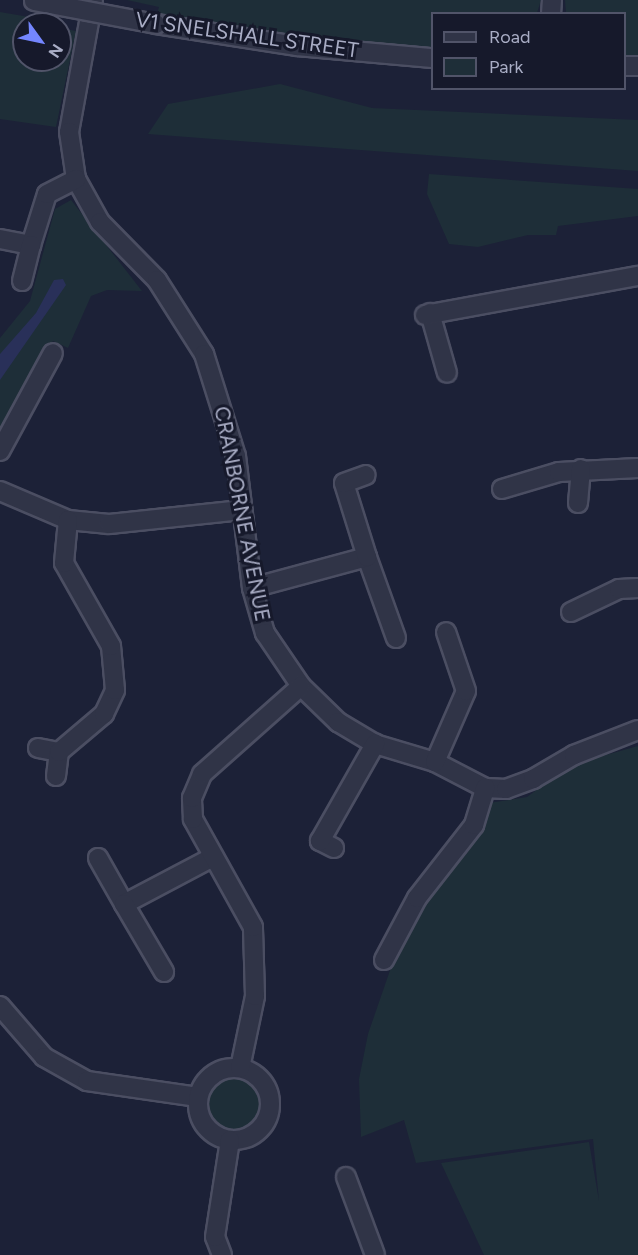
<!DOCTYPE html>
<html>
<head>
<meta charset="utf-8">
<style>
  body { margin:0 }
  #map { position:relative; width:638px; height:1255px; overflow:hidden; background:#1c2137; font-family:Figtree,sans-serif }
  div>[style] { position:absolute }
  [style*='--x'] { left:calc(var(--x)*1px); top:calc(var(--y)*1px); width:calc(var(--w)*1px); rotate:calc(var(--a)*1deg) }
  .green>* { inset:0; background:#1e2e38 }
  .round { border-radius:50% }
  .water>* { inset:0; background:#293059 }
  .roads { filter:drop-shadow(2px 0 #4b4e62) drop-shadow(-2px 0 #4b4e62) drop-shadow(0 2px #4b4e62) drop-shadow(0 -2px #4b4e62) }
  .minor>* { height:18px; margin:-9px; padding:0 9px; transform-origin:9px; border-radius:9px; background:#303447 }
  .minor>.ring { margin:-9px; padding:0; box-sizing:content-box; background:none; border:18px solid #303447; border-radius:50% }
  .bridges { filter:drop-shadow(2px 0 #4b4e62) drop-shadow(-2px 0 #4b4e62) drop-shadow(0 2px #4b4e62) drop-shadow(0 -2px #4b4e62) }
  .minor-bridge>* { height:18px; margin:-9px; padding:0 9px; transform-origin:9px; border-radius:9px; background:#303447 }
  span { translate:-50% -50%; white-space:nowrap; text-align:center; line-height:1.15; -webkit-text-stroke:6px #16192b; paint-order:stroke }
  .street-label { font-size:21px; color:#a9adc5 }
  .legend { position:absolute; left:431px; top:12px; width:195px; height:78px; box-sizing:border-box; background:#16192b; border:2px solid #515469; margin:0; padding:8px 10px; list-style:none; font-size:18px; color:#a9adc5 }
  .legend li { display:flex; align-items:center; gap:12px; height:30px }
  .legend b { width:30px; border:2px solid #515469 }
  .north { position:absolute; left:12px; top:12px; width:60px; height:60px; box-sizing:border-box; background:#16192b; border:2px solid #515469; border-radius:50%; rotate:123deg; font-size:16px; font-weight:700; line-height:24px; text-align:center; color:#a9adc5 }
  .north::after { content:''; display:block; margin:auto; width:21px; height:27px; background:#7486ff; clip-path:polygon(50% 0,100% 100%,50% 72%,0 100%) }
</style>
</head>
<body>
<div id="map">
  <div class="green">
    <i style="clip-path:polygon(127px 0,541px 0,537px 13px,432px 14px,432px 49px,424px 49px,253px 30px,157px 13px,159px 7px)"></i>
    <i style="clip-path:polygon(565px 0,638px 0,638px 61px,625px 61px,624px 14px,566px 13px)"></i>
    <i style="clip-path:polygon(0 12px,35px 18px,35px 24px,24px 24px,24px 60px,60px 60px,60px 28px,76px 31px,56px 127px,0 119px)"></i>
    <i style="clip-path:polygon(280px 84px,372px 108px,638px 120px,638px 171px,148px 134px,168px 104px)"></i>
    <i style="clip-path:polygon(429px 174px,638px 189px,638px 216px,558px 226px,556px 235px,528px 235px,478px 247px,449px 244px,427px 194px)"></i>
    <i style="clip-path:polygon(71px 200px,142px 291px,107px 290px,91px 296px,68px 348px,53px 341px,31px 370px,0 442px,0 338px,30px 301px,55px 209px)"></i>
    <i style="clip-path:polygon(638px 746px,638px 1255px,484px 1255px,441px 1163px,589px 1142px,599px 1201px,593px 1139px,416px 1163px,404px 1120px,361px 1137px,359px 1079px,368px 1034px,396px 953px,424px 903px,471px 848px,489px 803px,527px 797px,570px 765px)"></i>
    <i class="round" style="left:207px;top:1077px;width:56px;height:56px"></i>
  </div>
  <div class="water">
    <i style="clip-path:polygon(63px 279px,66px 285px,0 380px,0 354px,36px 313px,54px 280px)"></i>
  </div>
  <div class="roads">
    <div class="minor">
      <i style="--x:93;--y:0;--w:134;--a:100.3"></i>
      <i style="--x:69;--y:132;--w:48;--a:81.5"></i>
      <i style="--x:76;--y:179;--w:49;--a:60.8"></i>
      <i style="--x:100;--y:222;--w:81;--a:45.5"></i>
      <i style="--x:157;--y:280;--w:88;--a:57.6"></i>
      <i style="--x:204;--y:354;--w:107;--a:72.6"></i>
      <i style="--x:236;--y:456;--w:133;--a:83.1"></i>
      <i style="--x:252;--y:588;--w:47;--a:73.9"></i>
      <i style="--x:265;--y:633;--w:64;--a:55.8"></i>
      <i style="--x:301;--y:686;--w:52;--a:44.2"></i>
      <i style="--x:338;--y:722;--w:43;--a:30.7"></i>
      <i style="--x:375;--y:744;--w:63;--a:16.7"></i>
      <i style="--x:435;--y:762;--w:56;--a:27.5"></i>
      <i style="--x:485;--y:788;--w:21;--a:3"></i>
      <i style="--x:506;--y:789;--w:29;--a:-20"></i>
      <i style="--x:533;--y:779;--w:48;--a:-30.3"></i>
      <i style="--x:574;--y:755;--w:69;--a:-21.3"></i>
      <i style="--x:551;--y:14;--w:14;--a:-86"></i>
      <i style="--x:156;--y:24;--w:143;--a:8.9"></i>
      <i style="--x:297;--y:46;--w:136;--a:5.1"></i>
      <i style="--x:624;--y:66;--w:14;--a:0"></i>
      <i style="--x:0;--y:239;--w:32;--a:11"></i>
      <i style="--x:31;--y:245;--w:53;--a:-72.6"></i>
      <i style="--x:47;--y:194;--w:33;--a:-27"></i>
      <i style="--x:22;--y:281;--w:37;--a:-76"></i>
      <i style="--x:430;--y:313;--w:62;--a:74.2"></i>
      <i style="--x:425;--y:315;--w:217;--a:-10.4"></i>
      <i style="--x:0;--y:451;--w:111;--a:-61.6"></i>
      <i style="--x:502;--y:489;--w:59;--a:-16.6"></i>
      <i style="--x:559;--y:472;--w:79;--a:-2.9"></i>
      <i style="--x:0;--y:491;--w:74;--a:23.1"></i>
      <i style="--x:68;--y:520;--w:41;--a:5.6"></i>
      <i style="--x:109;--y:524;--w:134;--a:-6"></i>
      <i style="--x:578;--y:503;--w:34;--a:-85"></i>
      <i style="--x:367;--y:557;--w:86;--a:70.3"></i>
      <i style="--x:252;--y:588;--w:119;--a:-15.1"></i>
      <i style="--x:367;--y:557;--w:77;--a:-107.3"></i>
      <i style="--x:344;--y:483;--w:23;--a:-20"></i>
      <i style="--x:571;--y:612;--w:53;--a:-25.6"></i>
      <i style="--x:619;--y:589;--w:19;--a:-3"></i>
      <i style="--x:38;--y:748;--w:21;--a:11"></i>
      <i style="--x:435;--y:762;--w:77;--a:-66.4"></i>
      <i style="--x:466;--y:691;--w:62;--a:-108.7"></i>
      <i style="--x:56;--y:776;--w:24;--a:-83"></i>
      <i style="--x:59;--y:752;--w:59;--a:-40.2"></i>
      <i style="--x:104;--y:714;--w:26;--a:-65"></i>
      <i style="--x:115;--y:690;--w:44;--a:-95.2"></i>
      <i style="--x:111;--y:646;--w:95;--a:-119.5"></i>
      <i style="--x:64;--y:563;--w:43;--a:-84.7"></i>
      <i style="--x:334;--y:848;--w:16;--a:-153"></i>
      <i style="--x:320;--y:841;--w:112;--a:-60.4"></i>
      <i style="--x:98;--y:858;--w:53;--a:60.5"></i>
      <i style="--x:124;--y:904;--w:101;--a:-27.8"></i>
      <i style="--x:124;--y:904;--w:79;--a:59.5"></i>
      <i style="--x:384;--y:960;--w:70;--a:-62"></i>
      <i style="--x:417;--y:898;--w:93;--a:-52"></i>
      <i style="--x:474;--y:825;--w:39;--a:-73"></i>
      <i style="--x:0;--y:1006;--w:67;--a:49.2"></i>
      <i style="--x:44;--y:1057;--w:49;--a:29.2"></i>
      <i style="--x:87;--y:1081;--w:112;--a:8.2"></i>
      <i class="ring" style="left:198px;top:1068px;width:54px;height:54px"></i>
      <i style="--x:240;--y:1068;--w:74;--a:-78.2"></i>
      <i style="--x:255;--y:996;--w:69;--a:-91.7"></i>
      <i style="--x:253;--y:927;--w:124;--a:-119.1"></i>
      <i style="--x:193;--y:819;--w:21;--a:-93"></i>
      <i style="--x:192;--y:798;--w:26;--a:-67"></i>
      <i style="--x:202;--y:774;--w:132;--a:-41.6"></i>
      <i style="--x:346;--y:1177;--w:83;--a:69.6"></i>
      <i style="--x:222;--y:1255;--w:19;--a:-111"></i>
      <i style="--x:215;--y:1237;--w:98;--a:-81.2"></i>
    </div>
  </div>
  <div class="bridges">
    <div class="minor-bridge">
      <i style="--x:34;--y:1;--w:124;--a:10.7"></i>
    </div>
  </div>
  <div class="street-label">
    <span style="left:247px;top:35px;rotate:8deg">V1 SNELSHALL STREET</span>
    <span style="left:242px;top:514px;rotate:79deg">CRANBORNE AVENUE</span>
  </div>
  <ul class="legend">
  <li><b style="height:8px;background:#303447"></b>Road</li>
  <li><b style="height:16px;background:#1e2e38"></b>Park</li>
  </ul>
  <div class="north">N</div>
</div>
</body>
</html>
